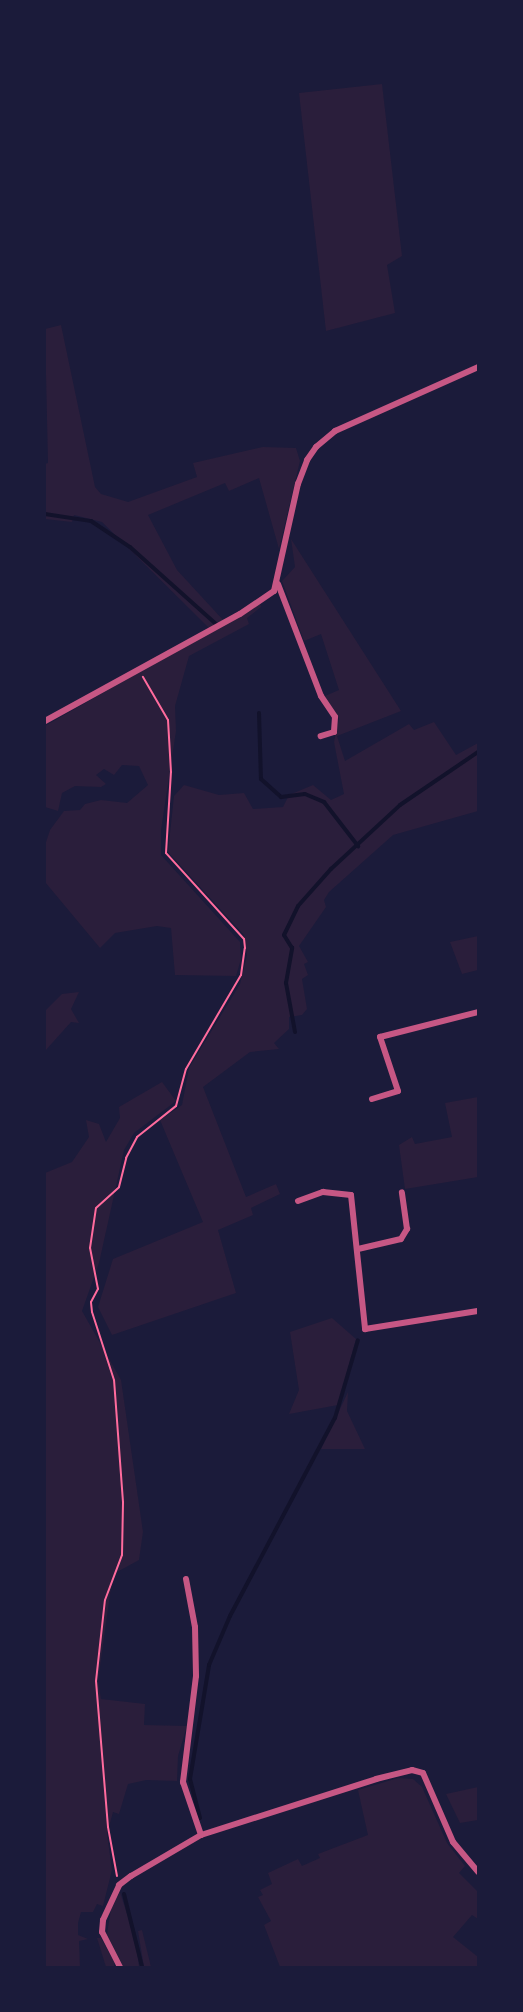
<!DOCTYPE html>
<html>
<head>
<meta charset="utf-8">
<style>
  body { margin:0 }
  #map { position:relative; width:523px; height:2012px; overflow:hidden; background:#1b1b3a; font-family:"Crimson Pro",serif }
  div>[style] { position:absolute }
  [style*='--x'] { left:calc(var(--x)*1px); top:calc(var(--y)*1px); width:calc(var(--w)*1px); rotate:calc(var(--a)*1deg) }
  .green>* { inset:0; background:#2a1e3b }
  .stream>* { height:4px; margin:-2px; padding:0 2px; transform-origin:2px; border-radius:2px; background:#12122b }
  .path>* { height:2px; margin:-1px; padding:0 1px; transform-origin:1px; border-radius:1px; background:#ff6b9d }
  .minor>* { height:6px; margin:-3px; padding:0 3px; transform-origin:3px; border-radius:3px; background:#c65784 }
  span { translate:-50% -50%; white-space:nowrap; text-align:center; line-height:1.15; -webkit-text-stroke:4.5px #1b1b3a; paint-order:stroke }
  .frame { position:absolute; inset:0; border:46px solid #1b1b3a; pointer-events:none }
</style>
</head>
<body>
<div id="map">
  <div class="green">
    <i style="clip-path:polygon(382px 84px,402px 256px,387px 265px,395px 313px,326px 331px,299px 93px)"></i>
    <i style="clip-path:polygon(61px 325px,95px 487px,101px 494px,128px 502px,197px 477px,193px 463px,263px 447px,296px 448px,300px 461px,279px 549px,259px 478px,229px 491px,225px 483px,148px 515px,177px 570px,224px 621px,209px 628px,102px 522px,74px 515px,72px 522px,45px 519px,45px 464px,48px 463px,45px 329px)"></i>
    <i style="clip-path:polygon(291px 539px,401px 711px,337px 736px,345px 761px,409px 724px,414px 730px,434px 722px,456px 755px,478px 743px,478px 811px,393px 835px,329px 892px,324px 900px,326px 907px,299px 946px,308px 962px,304px 964px,308px 975px,302px 979px,307px 1009px,302px 1015px,289px 1017px,289px 1029px,274px 1043px,279px 1049px,250px 1052px,203px 1087px,246px 1197px,276px 1184px,280px 1194px,251px 1208px,253px 1215px,218px 1230px,236px 1293px,112px 1335px,98px 1307px,113px 1259px,203px 1222px,160px 1120px,182px 1105px,189px 1068px,240px 984px,247px 955px,244px 935px,168px 852px,174px 796px,184px 785px,219px 795px,244px 793px,253px 809px,283px 807px,289px 795px,313px 785px,331px 800px,344px 794px,334px 742px,339px 718px,325px 696px,339px 690px,321px 634px,304px 641px,282px 581px,295px 567px)"></i>
    <i style="clip-path:polygon(260px 603px,261px 607px,247px 618px,249px 624px,189px 656px,175px 706px,176px 731px,161px 830px,161px 855px,240px 942px,241px 959px,236px 976px,175px 975px,171px 928px,157px 926px,115px 933px,100px 948px,45px 882px,45px 845px,50px 830px,64px 811px,80px 810px,85px 804px,101px 800px,127px 803px,148px 785px,139px 766px,122px 765px,114px 775px,104px 769px,96px 775px,106px 784px,101px 787px,75px 786px,62px 793px,58px 811px,45px 807px,45px 726px)"></i>
    <i style="clip-path:polygon(478px 936px,478px 970px,462px 974px,450px 942px)"></i>
    <i style="clip-path:polygon(79px 992px,71px 1009px,79px 1023px,71px 1022px,45px 1051px,45px 1011px,62px 994px)"></i>
    <i style="clip-path:polygon(162px 1082px,176px 1101px,134px 1133px,124px 1150px,99px 1263px,82px 1311px,121px 1380px,143px 1532px,139px 1560px,117px 1572px,112px 1580px,98px 1681px,101px 1699px,145px 1704px,144px 1725px,187px 1726px,178px 1756px,177px 1781px,146px 1780px,128px 1784px,119px 1814px,113px 1812px,107px 1834px,112px 1870px,103px 1906px,97px 1904px,93px 1912px,81px 1912px,78px 1923px,78px 1935px,88px 1939px,79px 1941px,80px 1967px,45px 1967px,45px 1173px,72px 1162px,89px 1137px,86px 1120px,99px 1124px,106px 1142px,120px 1118px,119px 1107px)"></i>
    <i style="clip-path:polygon(478px 1097px,478px 1177px,405px 1189px,399px 1145px,412px 1137px,415px 1144px,452px 1137px,445px 1103px)"></i>
    <i style="clip-path:polygon(332px 1318px,356px 1339px,338px 1405px,289px 1414px,299px 1390px,290px 1332px)"></i>
    <i style="clip-path:polygon(348px 1392px,347px 1411px,365px 1449px,321px 1449px)"></i>
    <i style="clip-path:polygon(398px 1778px,413px 1779px,422px 1787px,447px 1843px,465px 1866px,459px 1873px,478px 1892px,478px 1919px,472px 1915px,453px 1937px,478px 1957px,478px 1967px,280px 1967px,264px 1925px,271px 1921px,258px 1897px,263px 1895px,260px 1890px,272px 1884px,268px 1873px,298px 1859px,302px 1866px,320px 1858px,318px 1854px,368px 1835px,358px 1790px)"></i>
    <i style="clip-path:polygon(478px 1787px,478px 1820px,460px 1823px,446px 1794px)"></i>
    <i style="clip-path:polygon(120px 1892px,136px 1942px,139px 1967px,123px 1967px,107px 1934px,111px 1909px)"></i>
    <i style="clip-path:polygon(142px 1930px,151px 1967px,144px 1967px,138px 1931px)"></i>
    <i style="clip-path:polygon(97px 1938px,101px 1938px,114px 1962px,114px 1967px,106px 1967px)"></i>
  </div>
  <div class="stream">
    <i style="--x:45;--y:514;--w:47;--a:8.7"></i>
    <i style="--x:91;--y:521;--w:47;--a:33.7"></i>
    <i style="--x:130;--y:547;--w:115;--a:41.8"></i>
    <i style="--x:259;--y:713;--w:66;--a:88.3"></i>
    <i style="--x:261;--y:779;--w:27;--a:42"></i>
    <i style="--x:281;--y:797;--w:24;--a:-7"></i>
    <i style="--x:305;--y:794;--w:21;--a:23"></i>
    <i style="--x:324;--y:802;--w:56;--a:52.3"></i>
    <i style="--x:295;--y:1032;--w:50;--a:-100.4"></i>
    <i style="--x:286;--y:983;--w:36;--a:-80"></i>
    <i style="--x:292;--y:948;--w:15;--a:-122"></i>
    <i style="--x:284;--y:935;--w:32;--a:-64"></i>
    <i style="--x:298;--y:906;--w:50;--a:-48.3"></i>
    <i style="--x:331;--y:869;--w:94;--a:-42.8"></i>
    <i style="--x:400;--y:805;--w:94;--a:-34.2"></i>
    <i style="--x:200;--y:1818;--w:40;--a:-104.4"></i>
    <i style="--x:190;--y:1779;--w:116;--a:-80.5"></i>
    <i style="--x:209;--y:1665;--w:53;--a:-66.8"></i>
    <i style="--x:230;--y:1616;--w:224;--a:-62.1"></i>
    <i style="--x:335;--y:1418;--w:81;--a:-73.6"></i>
    <i style="--x:124;--y:1894;--w:75;--a:76.1"></i>
  </div>
  <div class="path">
    <i style="--x:117;--y:1876;--w:50;--a:-100.4"></i>
    <i style="--x:108;--y:1827;--w:146;--a:-94.7"></i>
    <i style="--x:96;--y:1681;--w:81;--a:-83.7"></i>
    <i style="--x:105;--y:1600;--w:48;--a:-69.3"></i>
    <i style="--x:122;--y:1555;--w:53;--a:-88.9"></i>
    <i style="--x:123;--y:1502;--w:122;--a:-94.2"></i>
    <i style="--x:114;--y:1380;--w:71;--a:-107.9"></i>
    <i style="--x:92;--y:1312;--w:10;--a:-96"></i>
    <i style="--x:91;--y:1302;--w:15;--a:-62"></i>
    <i style="--x:98;--y:1289;--w:42;--a:-101"></i>
    <i style="--x:90;--y:1248;--w:40;--a:-81.5"></i>
    <i style="--x:96;--y:1208;--w:31;--a:-42"></i>
    <i style="--x:119;--y:1187;--w:30;--a:-76"></i>
    <i style="--x:126;--y:1158;--w:24;--a:-62"></i>
    <i style="--x:137;--y:1137;--w:50;--a:-38.5"></i>
    <i style="--x:176;--y:1106;--w:38;--a:-75"></i>
    <i style="--x:186;--y:1069;--w:109;--a:-59.7"></i>
    <i style="--x:241;--y:975;--w:27;--a:-82"></i>
    <i style="--x:245;--y:948;--w:9;--a:-96"></i>
    <i style="--x:244;--y:939;--w:116;--a:-132.2"></i>
    <i style="--x:166;--y:853;--w:81;--a:-86.5"></i>
    <i style="--x:171;--y:772;--w:52;--a:-93.3"></i>
    <i style="--x:168;--y:720;--w:50;--a:-120.2"></i>
  </div>
  <div class="minor">
    <i style="--x:278;--y:584;--w:120;--a:69"></i>
    <i style="--x:321;--y:696;--w:25;--a:56"></i>
    <i style="--x:335;--y:717;--w:15;--a:94"></i>
    <i style="--x:334;--y:732;--w:14;--a:163"></i>
    <i style="--x:45;--y:721;--w:222;--a:-28.8"></i>
    <i style="--x:240;--y:614;--w:41;--a:-34.1"></i>
    <i style="--x:274;--y:591;--w:110;--a:-77.4"></i>
    <i style="--x:298;--y:484;--w:26;--a:-69"></i>
    <i style="--x:307;--y:460;--w:16;--a:-55"></i>
    <i style="--x:316;--y:447;--w:25;--a:-40"></i>
    <i style="--x:335;--y:431;--w:157;--a:-24.1"></i>
    <i style="--x:372;--y:1099;--w:27;--a:-17"></i>
    <i style="--x:398;--y:1091;--w:57;--a:-108.4"></i>
    <i style="--x:380;--y:1037;--w:101;--a:-14.3"></i>
    <i style="--x:298;--y:1201;--w:27;--a:-20"></i>
    <i style="--x:323;--y:1192;--w:28;--a:6"></i>
    <i style="--x:351;--y:1195;--w:135;--a:84"></i>
    <i style="--x:365;--y:1329;--w:114;--a:-9.1"></i>
    <i style="--x:358;--y:1249;--w:44;--a:-13.1"></i>
    <i style="--x:401;--y:1239;--w:12;--a:-59"></i>
    <i style="--x:407;--y:1229;--w:37;--a:-98"></i>
    <i style="--x:186;--y:1579;--w:49;--a:79.4"></i>
    <i style="--x:195;--y:1627;--w:49;--a:88.8"></i>
    <i style="--x:196;--y:1676;--w:107;--a:97"></i>
    <i style="--x:183;--y:1782;--w:56;--a:71.2"></i>
    <i style="--x:120;--y:1967;--w:39;--a:-117"></i>
    <i style="--x:102;--y:1932;--w:12;--a:-85"></i>
    <i style="--x:103;--y:1920;--w:38;--a:-65"></i>
    <i style="--x:119;--y:1885;--w:15;--a:-37"></i>
    <i style="--x:131;--y:1876;--w:81;--a:-30.4"></i>
    <i style="--x:201;--y:1835;--w:184;--a:-17.7"></i>
    <i style="--x:376;--y:1779;--w:37;--a:-14"></i>
    <i style="--x:412;--y:1770;--w:11;--a:15"></i>
    <i style="--x:423;--y:1773;--w:75;--a:66.5"></i>
    <i style="--x:453;--y:1842;--w:39;--a:50"></i>
  </div>
  <div class="frame"></div>
</div>
</body>
</html>
